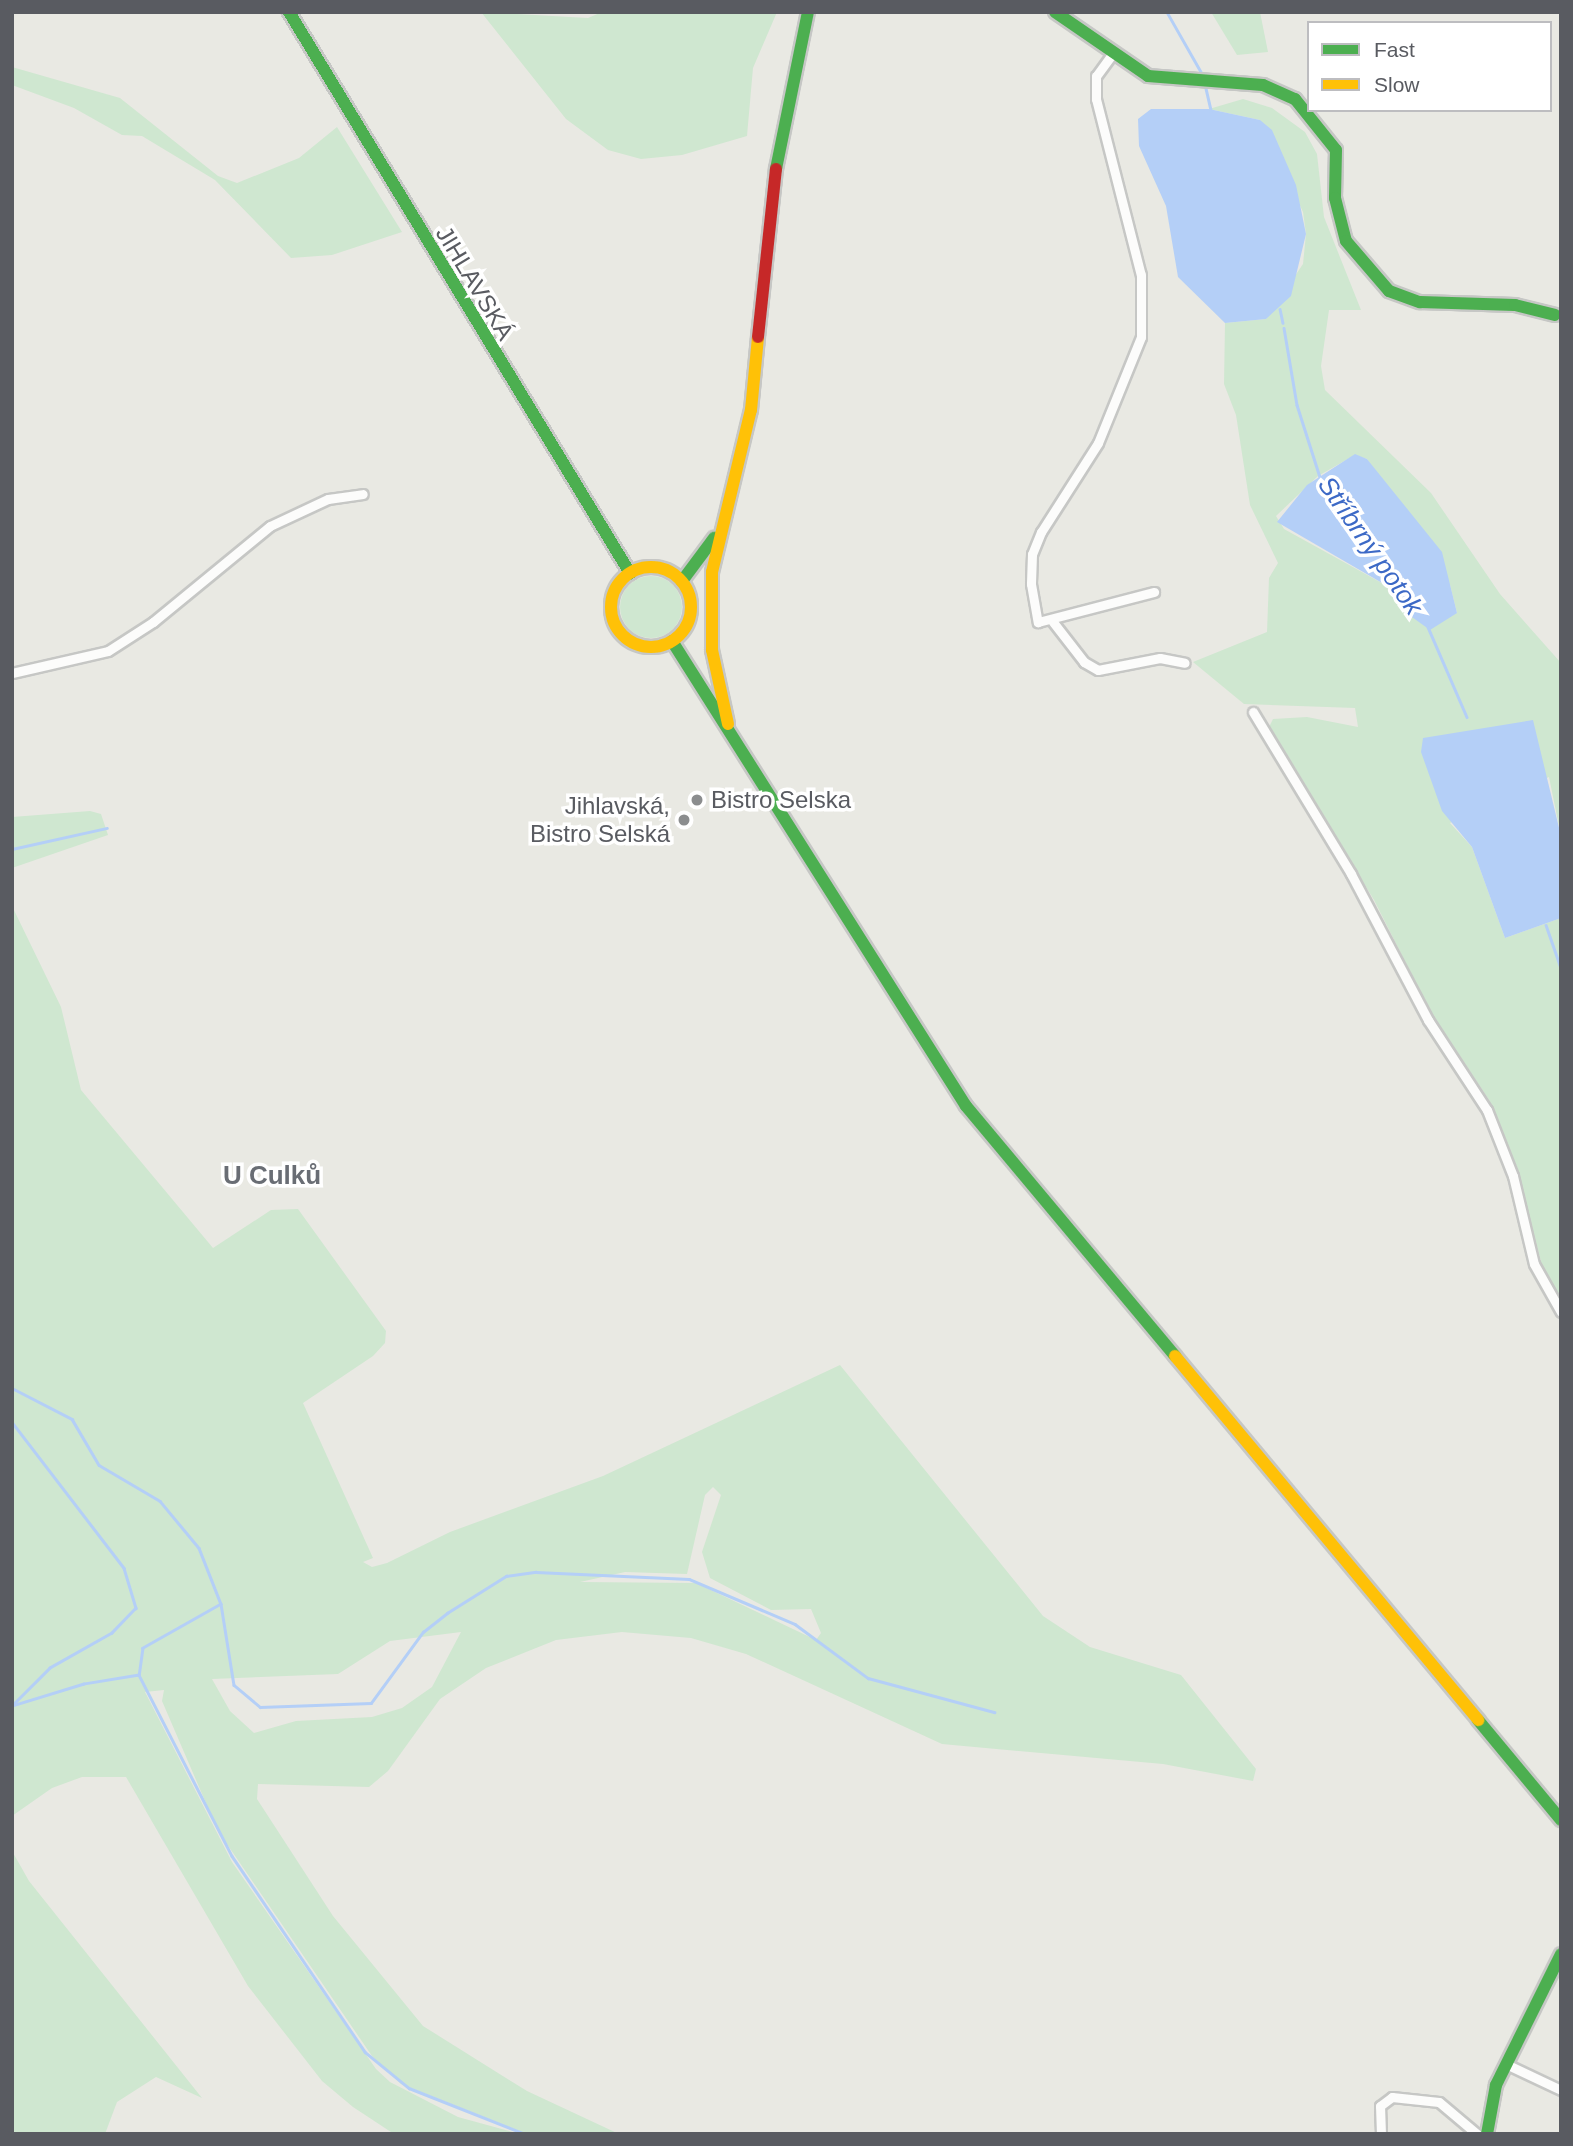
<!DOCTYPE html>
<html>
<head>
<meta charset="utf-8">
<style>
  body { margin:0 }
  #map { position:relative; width:1573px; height:2146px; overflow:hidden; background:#e9e9e3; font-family:Helvetica,sans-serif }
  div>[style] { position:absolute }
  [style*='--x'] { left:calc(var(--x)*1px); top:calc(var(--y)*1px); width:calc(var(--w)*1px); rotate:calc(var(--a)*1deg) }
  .green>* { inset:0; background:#cfe7d0 }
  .round { border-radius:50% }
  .water>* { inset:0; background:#b4cff7 }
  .stream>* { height:2.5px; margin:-1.25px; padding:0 1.25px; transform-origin:1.25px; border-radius:1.25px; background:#b4cff7 }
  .roads { filter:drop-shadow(2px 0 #c6c7c5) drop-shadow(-2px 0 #c6c7c5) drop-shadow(0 2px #c6c7c5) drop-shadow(0 -2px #c6c7c5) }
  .street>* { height:9px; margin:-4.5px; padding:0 4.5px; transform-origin:4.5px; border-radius:4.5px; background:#fcfcfb }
  .fast>* { height:12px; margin:-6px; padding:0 6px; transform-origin:6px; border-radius:6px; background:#4caf50 }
  .slow>* { height:12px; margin:-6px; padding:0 6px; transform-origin:6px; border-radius:6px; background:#ffc107 }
  .slow>.ring { margin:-6px; padding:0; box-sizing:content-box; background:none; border:12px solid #ffc107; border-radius:50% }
  .jam>* { height:12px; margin:-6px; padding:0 6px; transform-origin:6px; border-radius:6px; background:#c62828 }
  .dots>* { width:19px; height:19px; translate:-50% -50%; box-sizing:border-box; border:4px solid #fff; border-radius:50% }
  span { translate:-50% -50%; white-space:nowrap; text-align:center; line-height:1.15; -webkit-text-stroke:7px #fff; paint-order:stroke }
  .street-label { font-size:24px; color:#595b61 }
  .poi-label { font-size:24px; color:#595b61 }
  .left { translate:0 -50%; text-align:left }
  .right { translate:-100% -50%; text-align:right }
  .water-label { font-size:26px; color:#3c69c6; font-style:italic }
  .neighbourhood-label { font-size:26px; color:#696d74; font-weight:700 }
  .frame { position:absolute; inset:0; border:14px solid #595b61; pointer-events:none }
  .legend { position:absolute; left:1307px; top:21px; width:245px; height:91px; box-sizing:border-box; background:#fff; border:2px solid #bdbdc0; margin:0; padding:9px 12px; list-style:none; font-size:21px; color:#595b61 }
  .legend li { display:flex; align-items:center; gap:14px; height:35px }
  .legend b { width:35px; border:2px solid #bdbdc0 }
</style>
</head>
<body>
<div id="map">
  <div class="green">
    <i style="clip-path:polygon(481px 12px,588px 18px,602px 12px,777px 12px,753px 68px,747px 136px,682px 155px,641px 159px,608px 150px,566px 119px)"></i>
    <i style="clip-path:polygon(1211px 12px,1260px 12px,1268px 52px,1237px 55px)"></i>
    <i style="clip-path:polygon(12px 67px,120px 98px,218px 176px,237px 183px,299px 158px,337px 127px,402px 232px,332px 255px,291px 258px,215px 180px,142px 136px,122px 135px,74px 108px,12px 85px)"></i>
    <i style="clip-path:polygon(evenodd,1243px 99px,1272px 108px,1305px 132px,1317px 154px,1324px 217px,1361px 310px,1329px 310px,1321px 366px,1325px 390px,1431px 493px,1500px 594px,1561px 663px,1561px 836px,1549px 777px,1450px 823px,1472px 847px,1505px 938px,1561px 918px,1561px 1300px,1543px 1270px,1517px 1167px,1489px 1100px,1430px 1011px,1374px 900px,1269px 727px,1273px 719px,1307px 717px,1358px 727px,1355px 708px,1244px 704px,1193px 662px,1267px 632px,1269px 578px,1278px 563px,1250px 505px,1236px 415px,1224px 384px,1225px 323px,1266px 319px,1303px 264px,1306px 234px,1303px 212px,1260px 120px,1209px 109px,1243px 99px,1355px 455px,1367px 459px,1450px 585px,1457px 613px,1405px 612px,1389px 587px,1284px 529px,1276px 516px,1318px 476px,1355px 455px)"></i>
    <i class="round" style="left:620px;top:576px;width:62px;height:62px"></i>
    <i style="clip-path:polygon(90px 811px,101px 814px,108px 835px,12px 868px,12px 817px)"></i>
    <i style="clip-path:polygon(evenodd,12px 906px,61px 1007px,81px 1090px,213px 1248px,271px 1210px,298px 1209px,386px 1331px,385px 1343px,373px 1356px,303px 1403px,373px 1558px,363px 1562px,372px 1567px,387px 1563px,450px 1532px,603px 1476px,840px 1365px,1043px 1616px,1090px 1647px,1181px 1675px,1256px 1769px,1253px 1781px,1163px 1764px,942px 1744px,746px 1654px,691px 1638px,622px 1632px,556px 1640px,486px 1668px,440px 1699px,388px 1771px,369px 1787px,258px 1784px,257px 1799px,333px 1916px,423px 2026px,527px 2091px,619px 2134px,527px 2134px,401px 2084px,372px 2056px,218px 1831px,162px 1701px,164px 1690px,145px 1692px,232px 1862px,376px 2069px,390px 2082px,458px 2117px,520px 2134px,394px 2134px,353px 2107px,322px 2081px,248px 1986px,126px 1777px,82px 1777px,52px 1788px,12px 1816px,12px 906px,713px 1487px,721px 1495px,702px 1552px,710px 1578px,771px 1610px,811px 1609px,821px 1633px,816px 1640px,696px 1583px,580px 1582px,625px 1572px,687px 1574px,705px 1495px,713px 1487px,12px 906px,461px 1632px,432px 1687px,402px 1708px,372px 1717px,296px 1721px,254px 1733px,230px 1711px,212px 1679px,338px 1674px,390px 1641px,461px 1632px)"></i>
    <i style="clip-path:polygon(12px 1851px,29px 1881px,202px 2098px,156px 2077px,117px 2102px,105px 2134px,12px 2134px)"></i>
  </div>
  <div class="water">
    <i style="clip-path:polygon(1151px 109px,1209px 109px,1260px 120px,1272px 130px,1296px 185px,1306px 234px,1291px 296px,1266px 319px,1225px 323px,1178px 277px,1166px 206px,1139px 146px,1138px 119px)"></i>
    <i style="clip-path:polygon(1355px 454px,1367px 459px,1442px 552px,1457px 613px,1430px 630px,1405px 612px,1389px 587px,1277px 522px,1307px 485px)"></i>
    <i style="clip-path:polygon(1533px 720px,1561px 836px,1561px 918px,1505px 938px,1472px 847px,1442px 811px,1421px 752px,1423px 738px)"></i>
  </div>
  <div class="stream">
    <i style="--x:1167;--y:12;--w:75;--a:60.4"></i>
    <i style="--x:1205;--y:84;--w:28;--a:77"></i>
    <i style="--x:1280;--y:309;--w:14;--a:78"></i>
    <i style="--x:1284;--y:328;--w:78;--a:80.4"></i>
    <i style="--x:1297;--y:405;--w:76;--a:72.3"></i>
    <i style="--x:1428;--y:627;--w:98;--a:66.6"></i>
    <i style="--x:12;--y:849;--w:97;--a:-12.5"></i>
    <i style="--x:1546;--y:925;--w:46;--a:70.8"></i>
    <i style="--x:12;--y:1388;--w:68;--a:27.3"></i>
    <i style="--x:72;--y:1419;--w:53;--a:59.6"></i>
    <i style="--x:99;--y:1465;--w:71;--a:30.5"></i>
    <i style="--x:160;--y:1501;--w:61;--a:50.3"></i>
    <i style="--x:199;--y:1548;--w:60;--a:68.6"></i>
    <i style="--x:221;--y:1604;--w:90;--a:150.6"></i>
    <i style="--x:143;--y:1648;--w:27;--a:98"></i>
    <i style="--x:139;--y:1675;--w:56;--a:170.7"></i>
    <i style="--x:84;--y:1684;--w:75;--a:163"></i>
    <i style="--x:12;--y:1422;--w:184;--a:52.5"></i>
    <i style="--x:124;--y:1568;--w:42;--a:73.3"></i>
    <i style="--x:136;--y:1608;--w:35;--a:134"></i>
    <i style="--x:112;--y:1633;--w:71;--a:150.6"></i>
    <i style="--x:50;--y:1668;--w:51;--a:135"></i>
    <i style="--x:221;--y:1604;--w:82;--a:80.9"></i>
    <i style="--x:234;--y:1685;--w:34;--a:40"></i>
    <i style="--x:260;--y:1707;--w:111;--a:-2.1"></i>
    <i style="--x:371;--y:1703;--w:88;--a:-53.8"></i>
    <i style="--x:423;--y:1632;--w:31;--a:-38"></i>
    <i style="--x:447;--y:1613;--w:70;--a:-32.1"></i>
    <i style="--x:506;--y:1576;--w:30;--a:-8"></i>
    <i style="--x:536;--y:1572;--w:153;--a:2.6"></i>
    <i style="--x:689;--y:1579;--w:115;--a:23"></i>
    <i style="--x:795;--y:1624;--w:91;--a:36.5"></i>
    <i style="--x:868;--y:1678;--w:131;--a:15.1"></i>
    <i style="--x:139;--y:1675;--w:203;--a:62.8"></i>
    <i style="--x:232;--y:1856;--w:237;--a:55.8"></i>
    <i style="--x:365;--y:2052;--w:57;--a:39.3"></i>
    <i style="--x:409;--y:2088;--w:125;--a:21.6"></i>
  </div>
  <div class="roads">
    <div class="street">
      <i style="--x:1113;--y:53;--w:29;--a:126"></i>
      <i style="--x:1096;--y:76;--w:23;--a:90"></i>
      <i style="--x:1096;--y:99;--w:182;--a:75.7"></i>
      <i style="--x:1141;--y:275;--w:62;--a:90"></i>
      <i style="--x:1141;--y:337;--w:114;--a:112.1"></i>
      <i style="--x:1098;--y:443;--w:106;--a:122.6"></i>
      <i style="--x:1041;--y:532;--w:24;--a:112"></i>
      <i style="--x:1032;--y:554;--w:30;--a:92"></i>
      <i style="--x:1031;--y:584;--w:39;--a:80"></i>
      <i style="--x:1038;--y:622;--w:120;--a:-14.5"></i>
      <i style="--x:1053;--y:622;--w:51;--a:52.2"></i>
      <i style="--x:1084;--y:662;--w:16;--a:30"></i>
      <i style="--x:1098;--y:670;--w:63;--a:-11"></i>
      <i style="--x:1160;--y:658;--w:25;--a:11"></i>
      <i style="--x:12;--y:673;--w:98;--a:-12.9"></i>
      <i style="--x:108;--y:651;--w:54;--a:-32.8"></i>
      <i style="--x:153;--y:622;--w:151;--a:-39.4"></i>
      <i style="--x:270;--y:526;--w:64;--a:-25"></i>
      <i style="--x:328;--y:499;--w:35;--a:-8"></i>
      <i style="--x:1253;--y:712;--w:189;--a:58.8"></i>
      <i style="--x:1351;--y:874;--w:165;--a:62.2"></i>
      <i style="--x:1428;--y:1020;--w:108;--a:56.8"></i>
      <i style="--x:1487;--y:1110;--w:71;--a:68.5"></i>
      <i style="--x:1513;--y:1176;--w:90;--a:76.6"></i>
      <i style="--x:1534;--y:1264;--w:55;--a:60.6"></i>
      <i style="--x:1506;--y:2064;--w:61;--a:25.3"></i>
      <i style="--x:1381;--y:2134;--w:28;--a:-92"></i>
      <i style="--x:1380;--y:2106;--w:15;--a:-37"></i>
      <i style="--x:1392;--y:2097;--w:47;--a:6.1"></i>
      <i style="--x:1439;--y:2102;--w:50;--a:40.1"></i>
    </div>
    <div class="fast">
      <i style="--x:289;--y:12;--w:657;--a:58.71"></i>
      <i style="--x:1055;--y:12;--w:113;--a:34.5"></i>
      <i style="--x:1148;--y:76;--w:115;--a:4.5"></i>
      <i style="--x:1263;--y:85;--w:35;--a:24"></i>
      <i style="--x:1295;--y:99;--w:65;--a:51.2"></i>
      <i style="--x:1336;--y:150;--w:48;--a:91.2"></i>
      <i style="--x:1335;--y:198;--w:44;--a:75.7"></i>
      <i style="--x:1346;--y:241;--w:66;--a:49.3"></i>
      <i style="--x:1389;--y:291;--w:33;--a:20"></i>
      <i style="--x:1420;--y:302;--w:95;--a:1.8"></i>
      <i style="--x:1515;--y:305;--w:41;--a:14"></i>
      <i style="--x:776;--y:169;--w:160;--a:-78.5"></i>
      <i style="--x:682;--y:581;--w:54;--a:-53.3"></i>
      <i style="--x:672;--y:641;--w:550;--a:57.7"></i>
      <i style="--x:966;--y:1106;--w:326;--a:50.1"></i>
      <i style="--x:1478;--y:1720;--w:130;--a:50.3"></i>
      <i style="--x:1487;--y:2134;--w:50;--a:-79.6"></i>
      <i style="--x:1496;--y:2085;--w:146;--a:-63.6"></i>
    </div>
    <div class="slow">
      <i class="ring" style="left:611px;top:567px;width:68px;height:68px"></i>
      <i style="--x:728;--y:724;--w:76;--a:-102.2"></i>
      <i style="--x:712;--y:650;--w:78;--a:-90"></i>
      <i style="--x:712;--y:572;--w:167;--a:-76.5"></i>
      <i style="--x:751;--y:410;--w:73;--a:-84.5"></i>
      <i style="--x:1175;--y:1356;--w:474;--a:50.2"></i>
    </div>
    <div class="jam">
      <i style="--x:758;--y:337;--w:169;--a:-83.9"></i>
    </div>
  </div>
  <div class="dots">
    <i style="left:697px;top:800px;background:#8b8d8e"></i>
    <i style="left:684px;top:820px;background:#8b8d8e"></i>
  </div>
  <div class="street-label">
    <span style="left:475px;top:283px;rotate:59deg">JIHLAVSKÁ</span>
  </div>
  <div class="poi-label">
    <span class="left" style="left:711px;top:800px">Bistro Selska</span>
    <span class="right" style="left:670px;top:820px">Jihlavská,<br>Bistro Selská</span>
  </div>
  <div class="water-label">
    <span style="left:1370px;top:546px;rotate:55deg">Stříbrný potok</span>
  </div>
  <div class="neighbourhood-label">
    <span style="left:272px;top:1176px">U Culků</span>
  </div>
  <div class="frame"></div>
  <ul class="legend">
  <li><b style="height:9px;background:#4caf50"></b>Fast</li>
  <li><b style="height:9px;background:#ffc107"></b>Slow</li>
  </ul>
</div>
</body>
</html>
